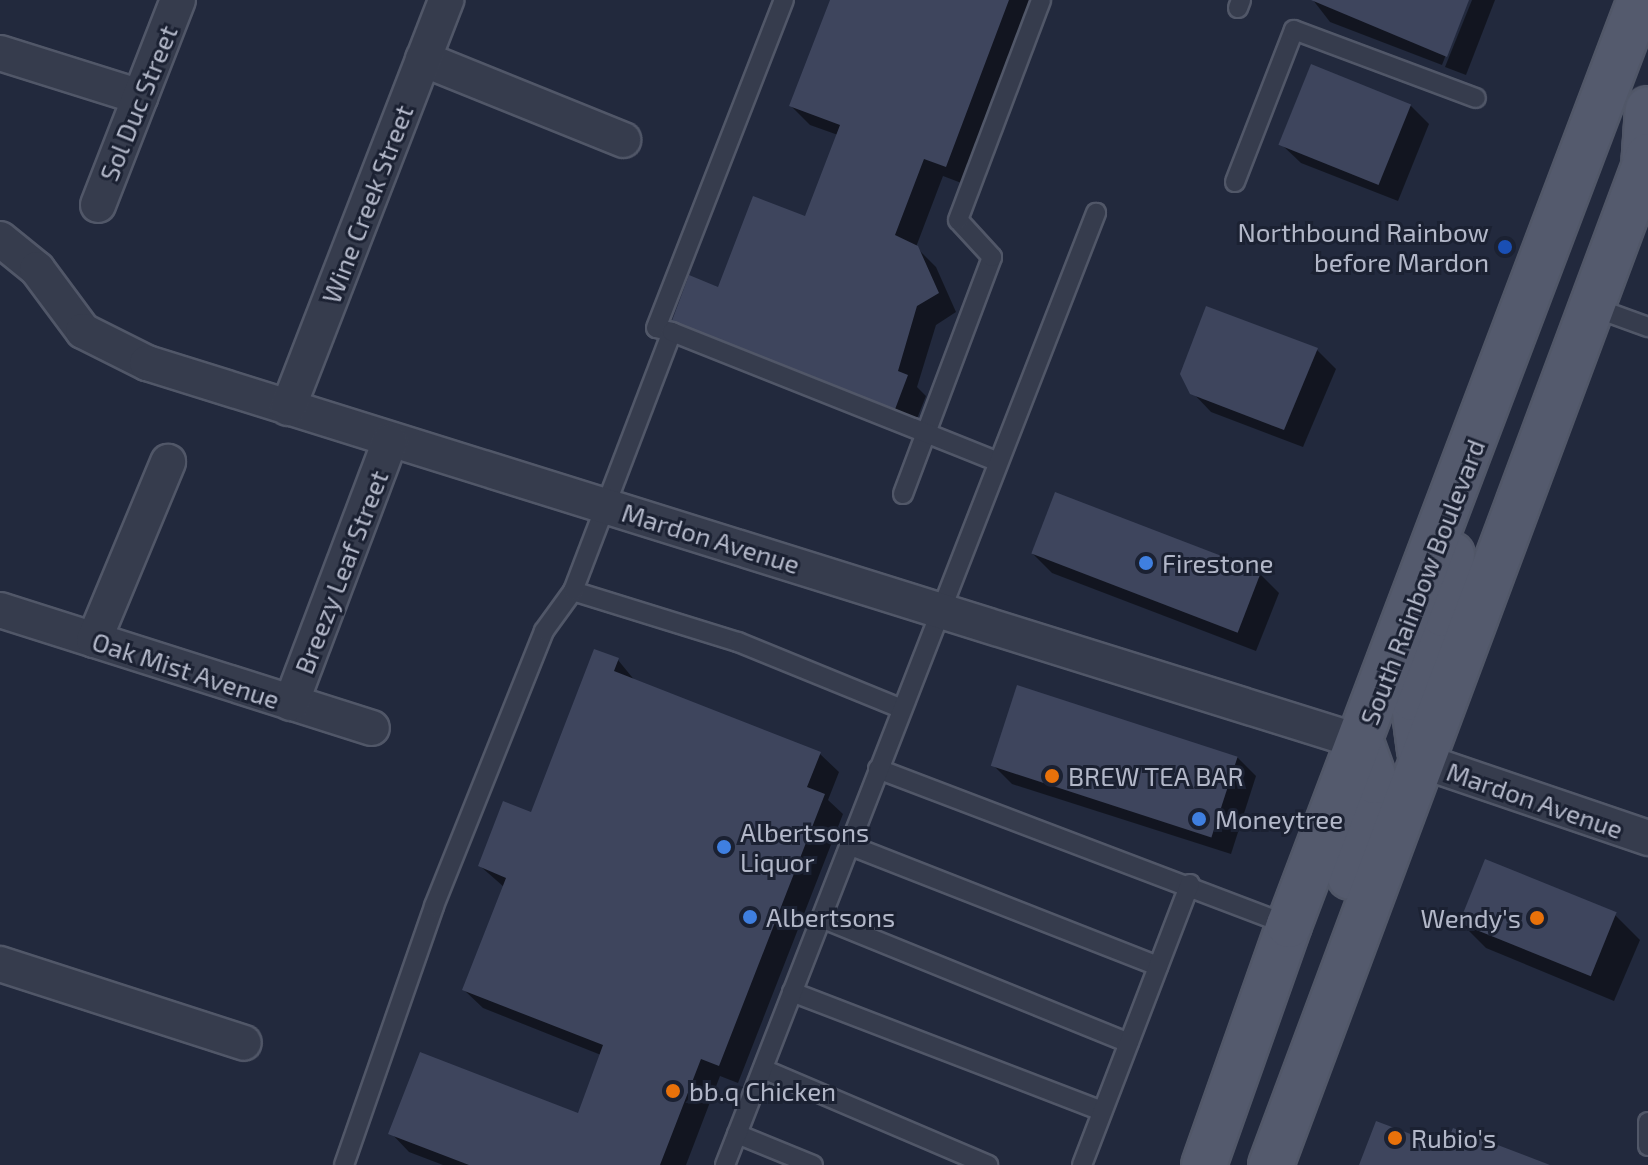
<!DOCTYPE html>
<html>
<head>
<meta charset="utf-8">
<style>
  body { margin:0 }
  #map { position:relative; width:1648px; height:1165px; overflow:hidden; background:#22293d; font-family:"Exo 2",sans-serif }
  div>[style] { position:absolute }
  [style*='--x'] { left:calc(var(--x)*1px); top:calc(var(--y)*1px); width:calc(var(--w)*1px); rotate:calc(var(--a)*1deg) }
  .shadow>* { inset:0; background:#0007 }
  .building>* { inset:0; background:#3e455d; transform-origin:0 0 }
  .roads { filter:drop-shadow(2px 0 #515768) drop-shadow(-2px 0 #515768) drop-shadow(0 2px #515768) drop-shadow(0 -2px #515768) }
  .service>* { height:18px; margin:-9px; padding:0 9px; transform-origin:9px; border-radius:9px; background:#363c4d }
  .minor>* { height:34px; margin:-17px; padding:0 17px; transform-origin:17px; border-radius:17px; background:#363c4d }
  .primary>* { height:44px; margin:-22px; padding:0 22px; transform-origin:22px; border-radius:22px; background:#545a6d }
  .dots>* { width:22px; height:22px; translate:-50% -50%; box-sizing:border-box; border:4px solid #1b2132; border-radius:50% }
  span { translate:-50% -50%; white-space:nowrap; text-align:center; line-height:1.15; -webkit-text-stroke:6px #1b2132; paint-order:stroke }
  .street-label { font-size:26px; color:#b2b7c8 }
  .poi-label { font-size:26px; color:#b2b7c8 }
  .right { translate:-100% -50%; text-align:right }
  .left { translate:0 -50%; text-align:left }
</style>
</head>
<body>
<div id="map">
  <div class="shadow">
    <i style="clip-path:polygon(832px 0,1035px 0,964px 184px,943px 176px,916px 247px,936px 267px,956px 312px,936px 325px,917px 387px,926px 396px,913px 429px,720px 289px,806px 218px,838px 135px,810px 125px,791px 106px)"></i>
    <i style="clip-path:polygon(1313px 0,1467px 0,1442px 65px,1330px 22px)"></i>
    <i style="clip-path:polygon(1472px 0,1495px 0,1466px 75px,1445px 67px)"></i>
    <i style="clip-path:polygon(1410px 105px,1429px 124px,1398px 201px,1301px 163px,1282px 145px)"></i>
    <i style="clip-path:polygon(1317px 350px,1336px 369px,1303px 447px,1211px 412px,1192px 392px)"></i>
    <i style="clip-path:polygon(1033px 554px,1260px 574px,1279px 593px,1256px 651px,1052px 573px)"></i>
    <i style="clip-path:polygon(618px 660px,636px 682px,820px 754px,839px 772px,828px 800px,843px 814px,738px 1083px,720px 1076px,686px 1165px,443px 1165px,409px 1152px,391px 1133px,579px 1116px,601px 1055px,483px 1008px,464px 990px,504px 887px,480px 866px,532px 814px)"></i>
    <i style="clip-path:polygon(1237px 757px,1256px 776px,1231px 854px,1012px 784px,993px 765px)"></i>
    <i style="clip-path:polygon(1615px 915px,1640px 940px,1614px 1001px,1486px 948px,1461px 923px)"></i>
  </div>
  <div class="building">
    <i style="clip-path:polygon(830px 0,1009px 0,946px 167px,924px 159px,895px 235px,918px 246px,939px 293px,917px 306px,898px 371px,908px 375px,894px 412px,670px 326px,689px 275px,718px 287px,753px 196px,805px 216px,840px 125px,789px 106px)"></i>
    <i style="clip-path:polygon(1311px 0,1469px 0,1447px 57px)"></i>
    <i style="left:1311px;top:64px;width:108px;height:87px;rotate:22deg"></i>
    <i style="clip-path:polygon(1206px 306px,1318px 348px,1284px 430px,1190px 394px,1180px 374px)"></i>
    <i style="left:1055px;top:492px;width:221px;height:66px;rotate:21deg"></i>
    <i style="clip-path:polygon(594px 649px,619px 658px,614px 671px,821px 752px,807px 787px,825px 794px,719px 1066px,701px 1059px,660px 1165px,469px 1165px,388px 1134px,420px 1052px,578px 1113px,603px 1045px,462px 990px,506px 878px,478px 866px,503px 801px,531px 812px)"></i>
    <i style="left:1017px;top:685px;width:232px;height:85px;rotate:18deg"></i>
    <i style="left:1485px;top:859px;width:142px;height:69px;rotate:22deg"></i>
    <i style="clip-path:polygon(1376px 1121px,1445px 1147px,1453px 1128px,1550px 1165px,1359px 1165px)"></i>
  </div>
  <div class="roads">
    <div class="service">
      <i style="--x:1238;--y:8;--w:9;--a:-69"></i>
      <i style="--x:1235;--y:182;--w:163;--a:-68.8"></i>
      <i style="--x:1294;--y:30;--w:194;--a:20.5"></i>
      <i style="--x:1593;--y:307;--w:59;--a:20"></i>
      <i style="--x:672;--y:332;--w:16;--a:-166"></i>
      <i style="--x:656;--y:328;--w:352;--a:-68.7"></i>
      <i style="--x:903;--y:494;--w:253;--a:-69.4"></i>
      <i style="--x:992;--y:257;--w:50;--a:-132.6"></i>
      <i style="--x:958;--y:220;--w:235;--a:-69.3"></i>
      <i style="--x:573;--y:591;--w:173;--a:17.2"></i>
      <i style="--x:738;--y:642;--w:177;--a:22.2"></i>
      <i style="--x:878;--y:769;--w:440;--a:20.8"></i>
      <i style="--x:849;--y:845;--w:332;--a:21.4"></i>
      <i style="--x:821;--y:918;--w:332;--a:22.1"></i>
      <i style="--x:792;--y:992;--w:332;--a:21"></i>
      <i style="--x:763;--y:1069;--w:245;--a:23.1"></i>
      <i style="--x:1648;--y:1122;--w:24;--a:90"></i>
      <i style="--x:737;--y:1134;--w:82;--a:22.2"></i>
      <i style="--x:344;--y:1165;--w:274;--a:-70.8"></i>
      <i style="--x:434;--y:906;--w:296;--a:-68.2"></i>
      <i style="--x:544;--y:631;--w:49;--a:-54.1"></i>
      <i style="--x:573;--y:591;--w:277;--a:-69.1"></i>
      <i style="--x:672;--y:332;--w:351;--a:21.7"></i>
      <i style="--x:725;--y:1165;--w:1022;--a:-68.71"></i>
      <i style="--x:1082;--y:1165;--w:301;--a:-69"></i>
    </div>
    <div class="minor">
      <i style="--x:0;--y:53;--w:147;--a:17.4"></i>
      <i style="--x:423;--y:59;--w:216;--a:22"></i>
      <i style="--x:98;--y:205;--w:220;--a:-68.7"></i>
      <i style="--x:0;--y:239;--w:48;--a:39"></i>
      <i style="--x:37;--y:269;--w:77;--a:53.4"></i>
      <i style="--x:83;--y:331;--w:72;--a:26.6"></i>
      <i style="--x:147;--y:363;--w:1272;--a:17.34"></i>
      <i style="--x:288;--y:408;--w:438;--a:-68.8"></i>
      <i style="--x:0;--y:610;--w:390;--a:17.6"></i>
      <i style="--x:94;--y:640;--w:193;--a:-67.4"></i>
      <i style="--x:291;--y:703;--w:280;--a:-69.3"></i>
      <i style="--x:1422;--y:761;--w:239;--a:18.8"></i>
      <i style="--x:0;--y:964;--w:256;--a:17.9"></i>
    </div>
    <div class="primary">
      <i style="--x:1644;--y:167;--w:58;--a:-86.1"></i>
      <i style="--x:1420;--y:751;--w:53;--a:-97.5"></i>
      <i style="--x:1413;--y:698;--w:89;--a:-70.3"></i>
      <i style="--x:1443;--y:614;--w:60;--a:-81.3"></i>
      <i style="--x:1350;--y:877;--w:99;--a:-75.4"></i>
      <i style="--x:1375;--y:781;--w:41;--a:-109.7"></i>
      <i style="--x:1204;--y:1165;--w:255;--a:-70.5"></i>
      <i style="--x:1289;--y:925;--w:989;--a:-69.22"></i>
      <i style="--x:1271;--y:1165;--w:1077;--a:-69.51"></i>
    </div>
  </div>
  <div class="dots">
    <i style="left:1505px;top:247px;background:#1a4fb4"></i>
    <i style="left:1146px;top:563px;background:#3f7fe0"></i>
    <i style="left:1052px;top:776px;background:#e8710a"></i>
    <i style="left:1199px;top:819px;background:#3f7fe0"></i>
    <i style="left:724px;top:847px;background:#3f7fe0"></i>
    <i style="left:750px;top:917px;background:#3f7fe0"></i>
    <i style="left:1537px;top:918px;background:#e8710a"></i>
    <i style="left:673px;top:1091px;background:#e8710a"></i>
    <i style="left:1395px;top:1138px;background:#e8710a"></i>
  </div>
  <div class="street-label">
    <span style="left:138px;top:103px;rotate:-68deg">Sol Duc Street</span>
    <span style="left:367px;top:204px;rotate:-69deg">Wine Creek Street</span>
    <span style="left:711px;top:538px;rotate:17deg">Mardon Avenue</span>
    <span style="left:341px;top:572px;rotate:-69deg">Breezy Leaf Street</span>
    <span style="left:1422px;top:582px;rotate:-69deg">South Rainbow Boulevard</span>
    <span style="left:186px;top:670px;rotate:18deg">Oak Mist Avenue</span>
    <span style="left:1535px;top:800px;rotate:19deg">Mardon Avenue</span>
  </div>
  <div class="poi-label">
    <span class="right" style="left:1489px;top:247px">Northbound Rainbow<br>before Mardon</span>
    <span class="left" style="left:1162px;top:563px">Firestone</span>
    <span class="left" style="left:1068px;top:776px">BREW TEA BAR</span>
    <span class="left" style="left:1215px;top:819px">Moneytree</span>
    <span class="left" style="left:740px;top:847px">Albertsons<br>Liquor</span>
    <span class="left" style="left:766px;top:917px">Albertsons</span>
    <span class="right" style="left:1521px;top:918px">Wendy's</span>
    <span class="left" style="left:689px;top:1091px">bb.q Chicken</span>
    <span class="left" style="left:1411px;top:1138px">Rubio's</span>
  </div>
</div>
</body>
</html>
